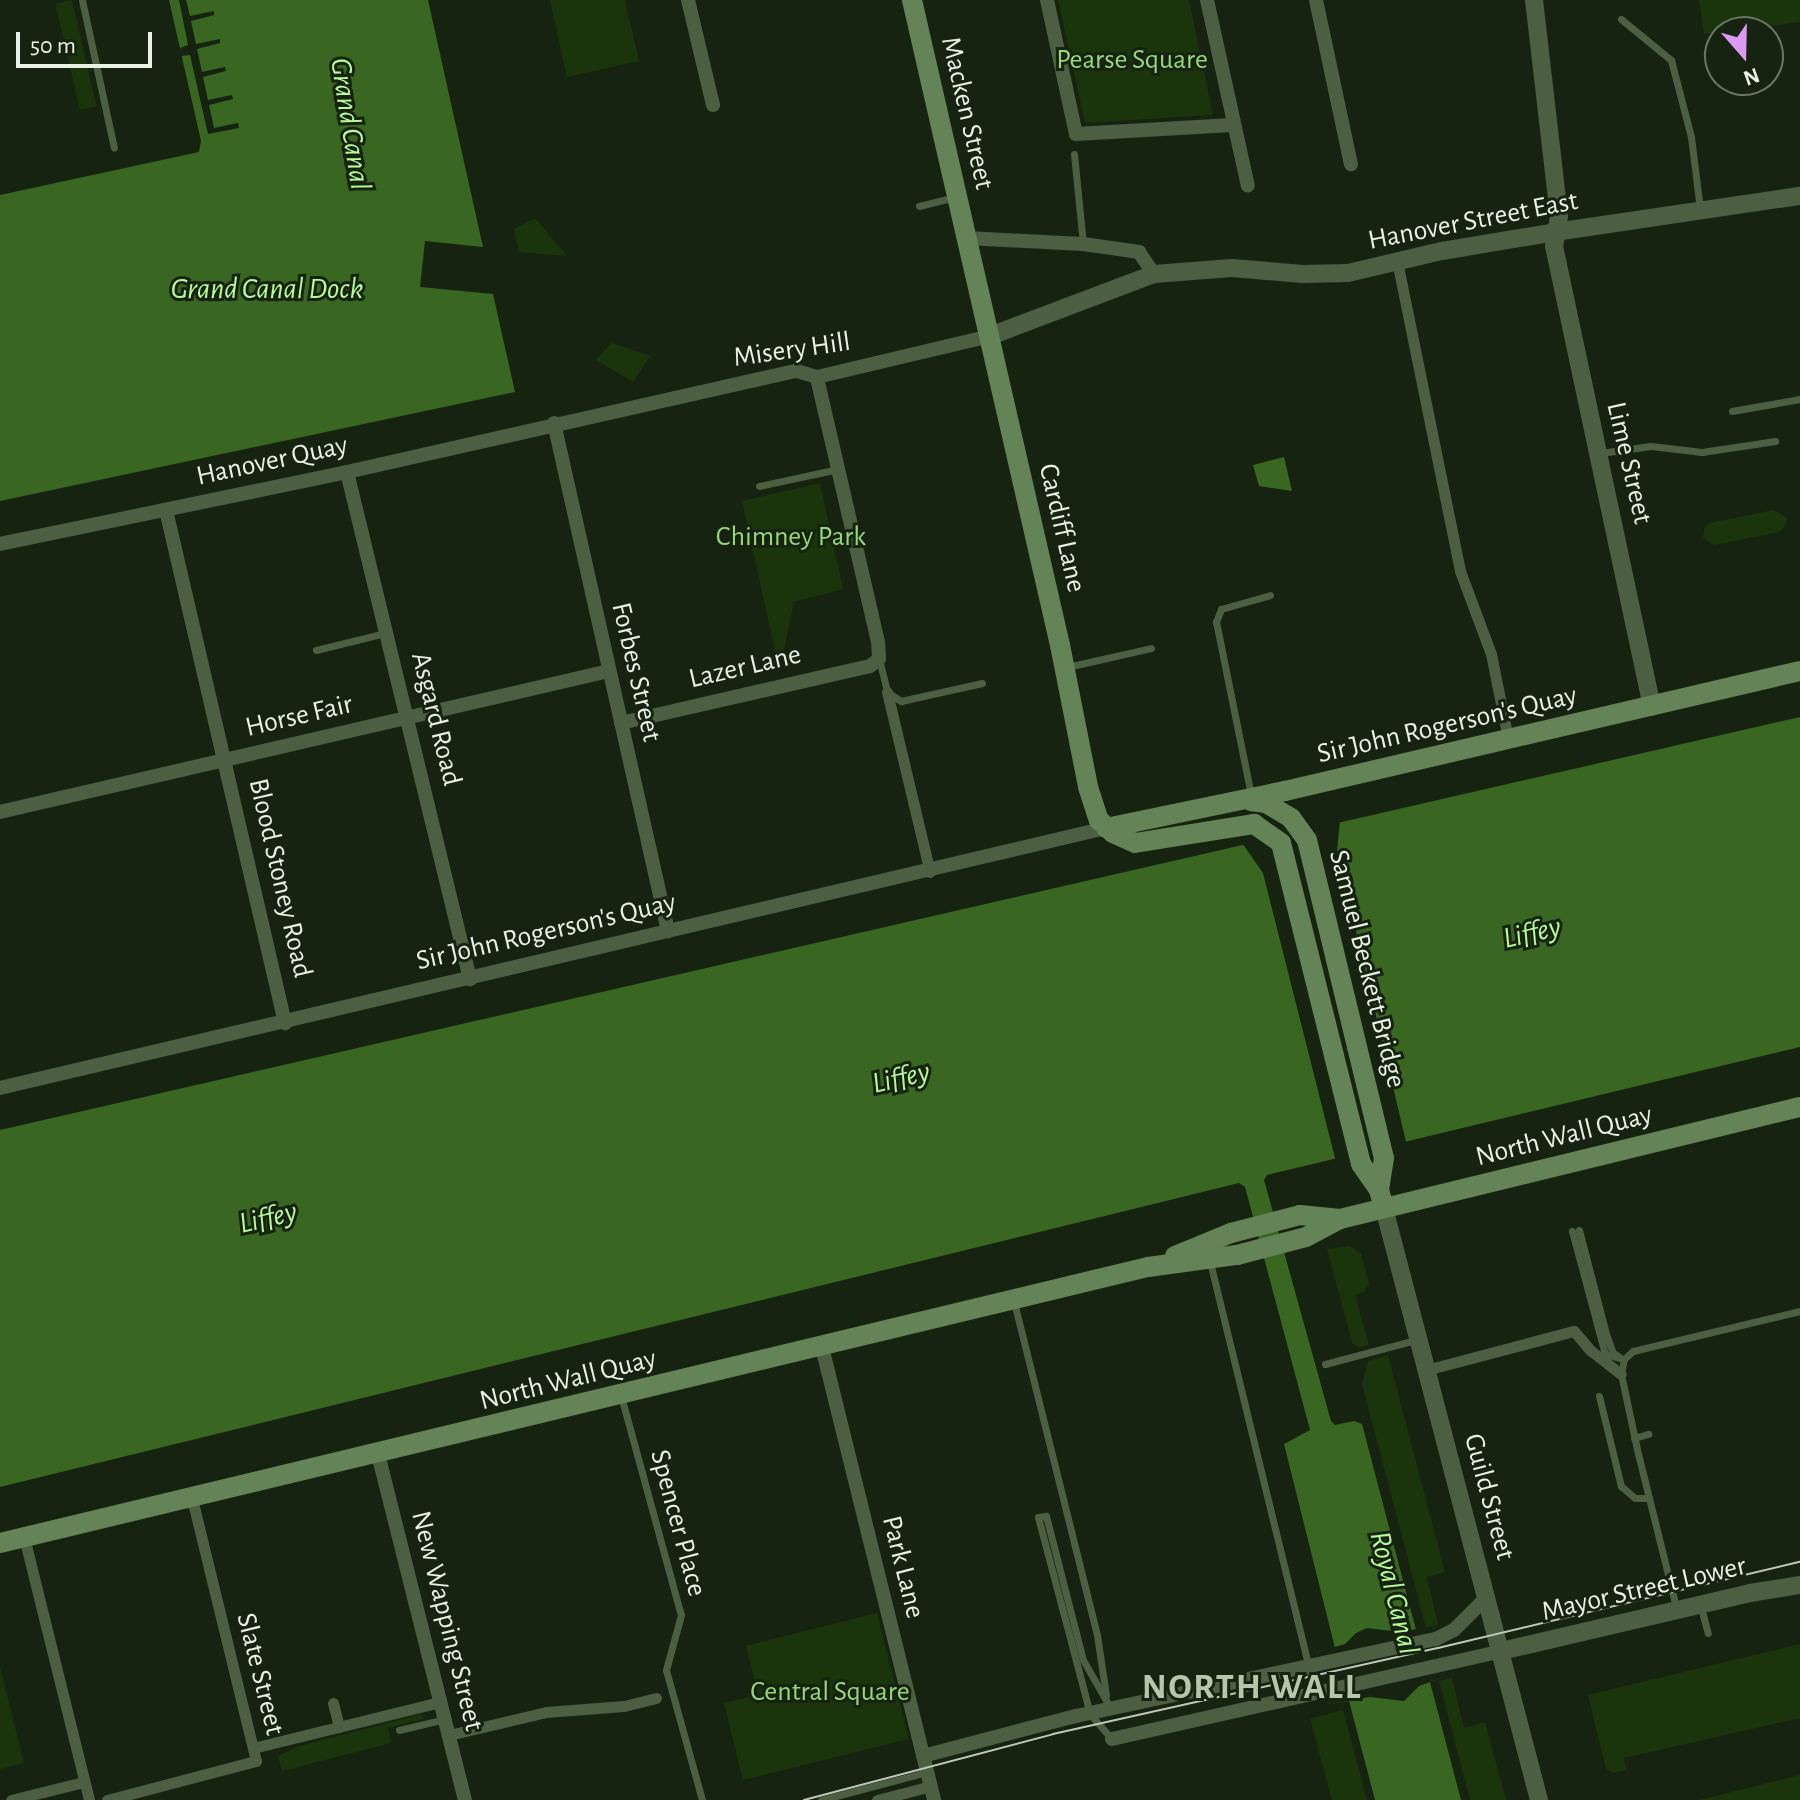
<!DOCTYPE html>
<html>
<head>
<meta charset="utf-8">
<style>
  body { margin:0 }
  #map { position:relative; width:1800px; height:1800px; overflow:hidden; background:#162310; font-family:"Alegreya Sans",sans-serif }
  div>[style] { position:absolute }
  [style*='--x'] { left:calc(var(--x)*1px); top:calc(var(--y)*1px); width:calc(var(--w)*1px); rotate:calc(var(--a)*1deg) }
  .green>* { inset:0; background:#1a350b; transform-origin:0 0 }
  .water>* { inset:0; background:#396621 }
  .pier>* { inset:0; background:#162310 }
  .service>* { height:7px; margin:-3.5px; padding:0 3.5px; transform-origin:3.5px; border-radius:3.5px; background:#4c5f43 }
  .pedestrian>* { height:11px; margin:-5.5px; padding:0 5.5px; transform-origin:5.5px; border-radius:5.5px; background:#4c5f43 }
  .minor>* { height:14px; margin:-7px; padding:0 7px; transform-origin:7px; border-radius:7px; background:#4c5f43 }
  .tertiary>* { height:18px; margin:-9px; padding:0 9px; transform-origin:9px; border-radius:9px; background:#4c5f43 }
  .secondary>* { height:20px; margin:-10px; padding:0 10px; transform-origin:10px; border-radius:10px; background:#648356 }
  .tram>* { height:2px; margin:-1px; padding:0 1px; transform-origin:1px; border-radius:1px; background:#bfc9ba }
  span { translate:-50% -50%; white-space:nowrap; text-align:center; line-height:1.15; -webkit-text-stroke:6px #162310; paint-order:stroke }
  .park-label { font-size:28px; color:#97d779 }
  .street-label { font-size:28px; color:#e8f1e4 }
  .water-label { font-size:30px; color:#b8fa9a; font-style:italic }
  .district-label { font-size:36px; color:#b5c6ad; font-weight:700; letter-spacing:2px }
  .north { position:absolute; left:1704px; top:16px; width:80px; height:80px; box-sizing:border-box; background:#162310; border:2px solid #6a7565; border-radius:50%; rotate:160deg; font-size:22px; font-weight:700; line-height:32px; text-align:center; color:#e8f1e4 }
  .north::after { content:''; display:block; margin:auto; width:28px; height:36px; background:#db99f5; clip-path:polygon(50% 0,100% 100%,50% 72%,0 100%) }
  .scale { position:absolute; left:16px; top:32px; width:136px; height:36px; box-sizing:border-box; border:4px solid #e8f1e4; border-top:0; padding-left:10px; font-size:24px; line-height:28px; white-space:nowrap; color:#e8f1e4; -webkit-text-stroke:6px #162310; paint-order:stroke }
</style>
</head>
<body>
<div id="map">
  <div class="green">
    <i style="left:72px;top:0;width:109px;height:17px;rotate:77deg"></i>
    <i style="clip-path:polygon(550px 0,625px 0,639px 61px,567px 77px)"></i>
    <i style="clip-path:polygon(1058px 0,1189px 0,1213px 115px,1085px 123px)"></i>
    <i style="clip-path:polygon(1699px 0,1800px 0,1800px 22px,1704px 34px)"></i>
    <i style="clip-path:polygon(535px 218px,567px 256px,519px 252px,514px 229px)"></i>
    <i style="clip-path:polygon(611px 343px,650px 356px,633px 382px,596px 360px)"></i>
    <i style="clip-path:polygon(820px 483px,843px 589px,794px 602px,782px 659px,777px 660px,742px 501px)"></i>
    <i style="clip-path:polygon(1774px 510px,1787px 518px,1785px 527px,1779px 532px,1714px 545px,1703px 538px,1704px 528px,1710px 523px)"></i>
    <i style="clip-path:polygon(1350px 1246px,1361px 1254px,1369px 1284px,1364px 1292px,1355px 1295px,1369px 1345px,1360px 1348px,1352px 1343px,1327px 1249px)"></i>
    <i style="clip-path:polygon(1388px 1355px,1445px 1572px,1427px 1577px,1438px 1625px,1426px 1628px,1362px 1384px,1368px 1361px)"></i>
    <i style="clip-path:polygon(877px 1613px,909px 1739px,743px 1780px,724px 1703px,758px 1695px,746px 1646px)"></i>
    <i style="clip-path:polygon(1800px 1644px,1800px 1718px,1624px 1758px,1626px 1770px,1614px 1773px,1606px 1769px,1588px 1695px)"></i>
    <i style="clip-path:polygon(0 1667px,24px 1763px,0 1769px)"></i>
    <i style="clip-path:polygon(1452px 1678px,1464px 1728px,1485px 1722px,1506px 1800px,1470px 1800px,1439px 1681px)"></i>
    <i style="left:1343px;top:1710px;width:93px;height:34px;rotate:75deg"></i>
    <i style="clip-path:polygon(422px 1714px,424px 1719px,388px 1728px,391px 1743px,282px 1771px,278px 1756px,300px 1746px)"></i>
    <i style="clip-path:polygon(1800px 1775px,1800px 1800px,1699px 1800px)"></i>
  </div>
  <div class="water">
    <i style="clip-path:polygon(169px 0,428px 0,483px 247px,425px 241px,420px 287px,493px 294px,515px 392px,0 501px,0 195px,199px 152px,201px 141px)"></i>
    <i style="clip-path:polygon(1284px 457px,1292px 491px,1259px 486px,1253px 465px)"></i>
    <i style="clip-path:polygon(1800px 717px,1800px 1047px,1267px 1175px,1264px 1180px,1331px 1421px,1335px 1425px,1354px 1421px,1362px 1424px,1416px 1630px,1433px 1626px,1444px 1677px,1430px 1682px,1461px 1800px,1375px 1800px,1349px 1701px,1330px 1704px,1317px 1652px,1335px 1648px,1284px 1444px,1310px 1430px,1245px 1187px,1239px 1183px,0 1487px,0 1130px)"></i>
  </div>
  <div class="pier">
    <i style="clip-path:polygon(179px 0,186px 0,190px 16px,214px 11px,214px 15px,191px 21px,196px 44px,220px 39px,220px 43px,197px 49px,202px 72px,225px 67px,226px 71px,203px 77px,208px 100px,232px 95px,233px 99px,209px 105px,214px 128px,238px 123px,239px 128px,208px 134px,190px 55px,181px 56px,180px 48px,188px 45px)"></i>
    <i style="clip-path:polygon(1340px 820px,1337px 851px,1407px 1146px,1336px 1162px,1263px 873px,1242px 843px)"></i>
    <i style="clip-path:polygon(1433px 1626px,1444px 1677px,1419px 1686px,1404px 1701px,1370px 1697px,1330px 1704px,1317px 1652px,1345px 1644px,1356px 1633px,1367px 1628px,1400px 1632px)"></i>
  </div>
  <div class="service">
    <i style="--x:82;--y:0;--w:151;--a:77.8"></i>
    <i style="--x:1621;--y:19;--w:65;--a:39.4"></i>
    <i style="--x:1671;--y:60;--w:80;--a:75.4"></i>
    <i style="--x:1691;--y:137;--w:73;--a:82.9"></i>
    <i style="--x:1074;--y:154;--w:90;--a:84.3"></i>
    <i style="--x:919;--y:206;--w:38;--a:-14"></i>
    <i style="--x:1732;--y:411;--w:69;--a:-10"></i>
    <i style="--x:1600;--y:453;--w:51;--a:-7.8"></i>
    <i style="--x:1651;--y:446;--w:51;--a:6.7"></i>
    <i style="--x:1702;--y:452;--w:74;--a:-8.6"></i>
    <i style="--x:759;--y:486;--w:81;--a:-12.1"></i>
    <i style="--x:316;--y:650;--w:72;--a:-13.7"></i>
    <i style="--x:879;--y:659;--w:34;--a:76"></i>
    <i style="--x:887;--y:692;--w:17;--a:33"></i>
    <i style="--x:901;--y:701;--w:83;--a:-12.5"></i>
    <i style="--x:1067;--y:667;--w:86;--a:-12.7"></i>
    <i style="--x:1251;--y:795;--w:177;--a:-101.4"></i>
    <i style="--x:1216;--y:622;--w:14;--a:-69"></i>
    <i style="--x:1221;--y:609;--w:51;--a:-15.9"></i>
    <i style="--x:1579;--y:1230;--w:107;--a:75.4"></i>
    <i style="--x:1606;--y:1334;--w:20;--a:70"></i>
    <i style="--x:1613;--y:1353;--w:6;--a:31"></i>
    <i style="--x:1572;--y:1231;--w:127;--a:75"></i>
    <i style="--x:1605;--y:1354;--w:20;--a:15"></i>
    <i style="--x:1210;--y:1262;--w:444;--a:76.3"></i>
    <i style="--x:1014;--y:1302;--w:343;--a:76"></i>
    <i style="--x:1097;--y:1635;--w:61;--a:81.5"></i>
    <i style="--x:1325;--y:1364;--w:94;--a:-14.8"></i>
    <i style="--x:621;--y:1396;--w:227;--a:74.7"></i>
    <i style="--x:681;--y:1615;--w:57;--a:105.3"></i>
    <i style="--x:666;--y:1670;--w:135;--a:74.5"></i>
    <i style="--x:1599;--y:1396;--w:93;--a:76.3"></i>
    <i style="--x:1621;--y:1486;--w:18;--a:41"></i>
    <i style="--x:1635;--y:1498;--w:14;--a:0"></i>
    <i style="--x:1634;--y:1438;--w:15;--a:-16"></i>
    <i style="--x:1700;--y:1604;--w:30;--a:75"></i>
    <i style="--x:1676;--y:1607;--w:158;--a:-103.9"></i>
    <i style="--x:1638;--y:1454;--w:82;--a:-102"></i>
    <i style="--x:1621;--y:1374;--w:15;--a:-79"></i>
    <i style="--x:1624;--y:1359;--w:12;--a:-42"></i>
    <i style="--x:1633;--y:1351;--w:172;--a:-13.5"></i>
    <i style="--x:1111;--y:1709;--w:56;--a:-119.7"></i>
    <i style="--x:1083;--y:1660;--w:149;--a:-104.4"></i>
    <i style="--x:1046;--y:1516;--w:8;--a:173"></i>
    <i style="--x:1038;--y:1517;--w:204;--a:75.2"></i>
    <i style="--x:1090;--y:1714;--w:33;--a:49"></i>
    <i style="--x:399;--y:1730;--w:47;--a:-13.4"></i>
    <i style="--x:821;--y:1800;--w:110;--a:-14.8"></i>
  </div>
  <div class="pedestrian">
    <i style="--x:1397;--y:261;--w:316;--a:78.5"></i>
    <i style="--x:1460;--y:571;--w:89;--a:69.5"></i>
    <i style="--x:1491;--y:654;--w:86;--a:78.6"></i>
    <i style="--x:887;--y:692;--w:185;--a:76.6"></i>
    <i style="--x:1426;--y:1370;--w:153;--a:-14.8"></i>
    <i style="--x:1574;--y:1331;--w:25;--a:50"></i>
    <i style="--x:1590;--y:1350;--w:39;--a:38"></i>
    <i style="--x:24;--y:1537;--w:271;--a:76.1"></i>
    <i style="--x:333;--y:1703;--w:25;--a:76"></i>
    <i style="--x:449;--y:1735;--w:100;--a:-13.3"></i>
    <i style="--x:546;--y:1712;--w:78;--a:-4.4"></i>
    <i style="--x:624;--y:1706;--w:33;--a:-14"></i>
    <i style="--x:253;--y:1748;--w:193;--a:-13.8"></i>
    <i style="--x:11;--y:1800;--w:75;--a:-13.9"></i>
    <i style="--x:107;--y:1800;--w:154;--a:-14.7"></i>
    <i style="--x:256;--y:1761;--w:274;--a:-103.7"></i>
    <i style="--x:877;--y:1800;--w:56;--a:-14.5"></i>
  </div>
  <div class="minor">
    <i style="--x:688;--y:0;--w:108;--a:76.6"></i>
    <i style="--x:1047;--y:0;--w:137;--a:77.8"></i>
    <i style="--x:1076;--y:134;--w:156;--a:-3.3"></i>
    <i style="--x:1207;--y:0;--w:190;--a:77.6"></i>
    <i style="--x:1316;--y:0;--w:168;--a:78"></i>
    <i style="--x:967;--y:238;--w:116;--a:3"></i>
    <i style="--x:1083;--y:244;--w:57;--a:8.1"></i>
    <i style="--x:1139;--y:252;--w:27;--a:56"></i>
    <i style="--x:554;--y:423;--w:521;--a:77.35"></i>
    <i style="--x:347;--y:472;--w:522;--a:76.36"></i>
    <i style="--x:166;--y:510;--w:527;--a:76.94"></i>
    <i style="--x:0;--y:544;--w:354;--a:-11.7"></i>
    <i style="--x:347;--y:472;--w:461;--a:-12.7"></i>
    <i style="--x:797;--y:371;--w:21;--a:17"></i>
    <i style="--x:817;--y:377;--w:178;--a:-13.3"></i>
    <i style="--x:621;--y:723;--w:255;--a:-12.9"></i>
    <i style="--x:870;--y:666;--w:11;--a:-38"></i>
    <i style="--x:879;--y:659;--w:17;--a:-93"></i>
    <i style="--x:878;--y:642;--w:272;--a:-103"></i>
    <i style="--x:0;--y:812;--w:625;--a:-13.04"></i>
    <i style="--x:0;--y:1088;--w:1136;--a:-13.23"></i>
    <i style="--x:822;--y:1347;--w:467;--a:76.1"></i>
    <i style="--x:378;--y:1454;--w:357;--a:75.9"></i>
    <i style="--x:1112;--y:1739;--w:399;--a:-12.7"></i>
    <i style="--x:923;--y:1756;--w:158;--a:-14.7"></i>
    <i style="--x:1076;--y:1716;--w:368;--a:-12.1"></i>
    <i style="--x:1436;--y:1639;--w:20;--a:-27"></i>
    <i style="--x:1454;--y:1630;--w:45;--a:-45"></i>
  </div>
  <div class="tertiary">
    <i style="--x:1534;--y:0;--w:217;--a:83.4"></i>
    <i style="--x:1559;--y:216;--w:30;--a:99"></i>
    <i style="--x:1554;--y:246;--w:471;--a:78"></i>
    <i style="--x:990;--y:336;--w:175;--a:-20.7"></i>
    <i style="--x:1154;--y:274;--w:78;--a:-4.4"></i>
    <i style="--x:1232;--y:268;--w:71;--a:4.8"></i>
    <i style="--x:1303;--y:274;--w:45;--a:-1.3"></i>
    <i style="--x:1348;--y:273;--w:97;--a:-13.2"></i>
    <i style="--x:1442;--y:251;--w:115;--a:-9.5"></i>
    <i style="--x:1555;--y:232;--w:248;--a:-8.4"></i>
    <i style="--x:1384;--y:1208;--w:612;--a:75.33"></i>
    <i style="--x:1501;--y:1651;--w:256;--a:-13.1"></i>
    <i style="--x:1750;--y:1593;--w:51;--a:-9.1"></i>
  </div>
  <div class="secondary">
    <i style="--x:912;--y:0;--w:662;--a:77.08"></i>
    <i style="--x:1060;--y:645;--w:145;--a:78.8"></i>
    <i style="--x:1088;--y:787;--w:35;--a:72"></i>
    <i style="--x:1099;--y:820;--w:19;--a:43"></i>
    <i style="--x:1113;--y:833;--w:24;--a:24"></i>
    <i style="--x:1135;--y:843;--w:121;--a:-9.1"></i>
    <i style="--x:1254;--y:824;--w:33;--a:35"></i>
    <i style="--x:1281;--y:843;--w:331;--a:76"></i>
    <i style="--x:1361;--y:1164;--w:32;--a:55"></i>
    <i style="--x:1379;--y:1190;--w:19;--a:74"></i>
    <i style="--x:1251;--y:801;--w:15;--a:8"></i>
    <i style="--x:1266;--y:803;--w:29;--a:31"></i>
    <i style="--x:1291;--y:818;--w:27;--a:54"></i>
    <i style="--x:1307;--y:840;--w:327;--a:76.4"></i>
    <i style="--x:1384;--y:1158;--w:32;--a:99"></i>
    <i style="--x:1106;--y:828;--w:183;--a:-11.7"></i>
    <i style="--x:1285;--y:791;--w:529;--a:-13.12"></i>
    <i style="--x:1175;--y:1256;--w:61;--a:-22.3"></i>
    <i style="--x:1231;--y:1233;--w:71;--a:-14.6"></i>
    <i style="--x:1300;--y:1215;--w:40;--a:5.7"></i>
    <i style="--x:0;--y:1543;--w:1181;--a:-13.52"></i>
    <i style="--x:1148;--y:1267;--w:90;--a:-7.7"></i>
    <i style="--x:1237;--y:1255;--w:71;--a:-14.6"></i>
    <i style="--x:1306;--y:1237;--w:38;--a:-28"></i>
    <i style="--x:1340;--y:1219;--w:473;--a:-13.7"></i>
  </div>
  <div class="tram">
    <i style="--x:804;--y:1800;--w:258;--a:-14.8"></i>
    <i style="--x:1053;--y:1734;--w:394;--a:-12.6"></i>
    <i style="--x:1438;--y:1648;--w:372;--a:-13.4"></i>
  </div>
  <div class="park-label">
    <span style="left:1132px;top:60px">Pearse Square</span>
    <span style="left:791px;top:537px">Chimney Park</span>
    <span style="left:830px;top:1692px">Central Square</span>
  </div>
  <div class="street-label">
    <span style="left:967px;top:113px;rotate:77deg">Macken Street</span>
    <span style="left:1473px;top:221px;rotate:-11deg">Hanover Street East</span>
    <span style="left:792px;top:350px;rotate:-8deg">Misery Hill</span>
    <span style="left:272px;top:461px;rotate:-12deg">Hanover Quay</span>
    <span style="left:1629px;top:463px;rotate:77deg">Lime Street</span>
    <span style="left:1062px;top:528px;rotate:77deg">Cardiff Lane</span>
    <span style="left:745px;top:667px;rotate:-13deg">Lazer Lane</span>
    <span style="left:636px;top:672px;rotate:77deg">Forbes Street</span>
    <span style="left:299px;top:716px;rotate:-13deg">Horse Fair</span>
    <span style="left:436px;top:719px;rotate:76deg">Asgard Road</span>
    <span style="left:1447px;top:725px;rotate:-13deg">Sir John Rogerson's Quay</span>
    <span style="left:280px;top:878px;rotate:77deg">Blood Stoney Road</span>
    <span style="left:546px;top:932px;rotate:-13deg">Sir John Rogerson's Quay</span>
    <span style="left:1367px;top:969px;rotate:76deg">Samuel Beckett Bridge</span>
    <span style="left:1564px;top:1136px;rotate:-14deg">North Wall Quay</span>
    <span style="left:568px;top:1380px;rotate:-14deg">North Wall Quay</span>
    <span style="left:1489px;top:1497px;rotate:75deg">Guild Street</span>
    <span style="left:678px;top:1523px;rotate:75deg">Spencer Place</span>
    <span style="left:903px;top:1567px;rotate:76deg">Park Lane</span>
    <span style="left:1644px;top:1589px;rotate:-13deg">Mayor Street Lower</span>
    <span style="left:447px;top:1621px;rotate:76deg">New Wapping Street</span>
    <span style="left:260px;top:1674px;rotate:76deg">Slate Street</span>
  </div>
  <div class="water-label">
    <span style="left:350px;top:124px;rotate:81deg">Grand Canal</span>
    <span style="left:267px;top:289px">Grand Canal Dock</span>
    <span style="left:1532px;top:933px;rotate:-13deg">Liffey</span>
    <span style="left:901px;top:1078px;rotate:-13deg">Liffey</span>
    <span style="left:268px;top:1218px;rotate:-13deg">Liffey</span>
    <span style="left:1394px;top:1593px;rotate:76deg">Royal Canal</span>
  </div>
  <div class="district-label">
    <span style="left:1252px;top:1688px">NORTH WALL</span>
  </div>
  <div class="north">N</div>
  <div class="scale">50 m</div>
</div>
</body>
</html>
